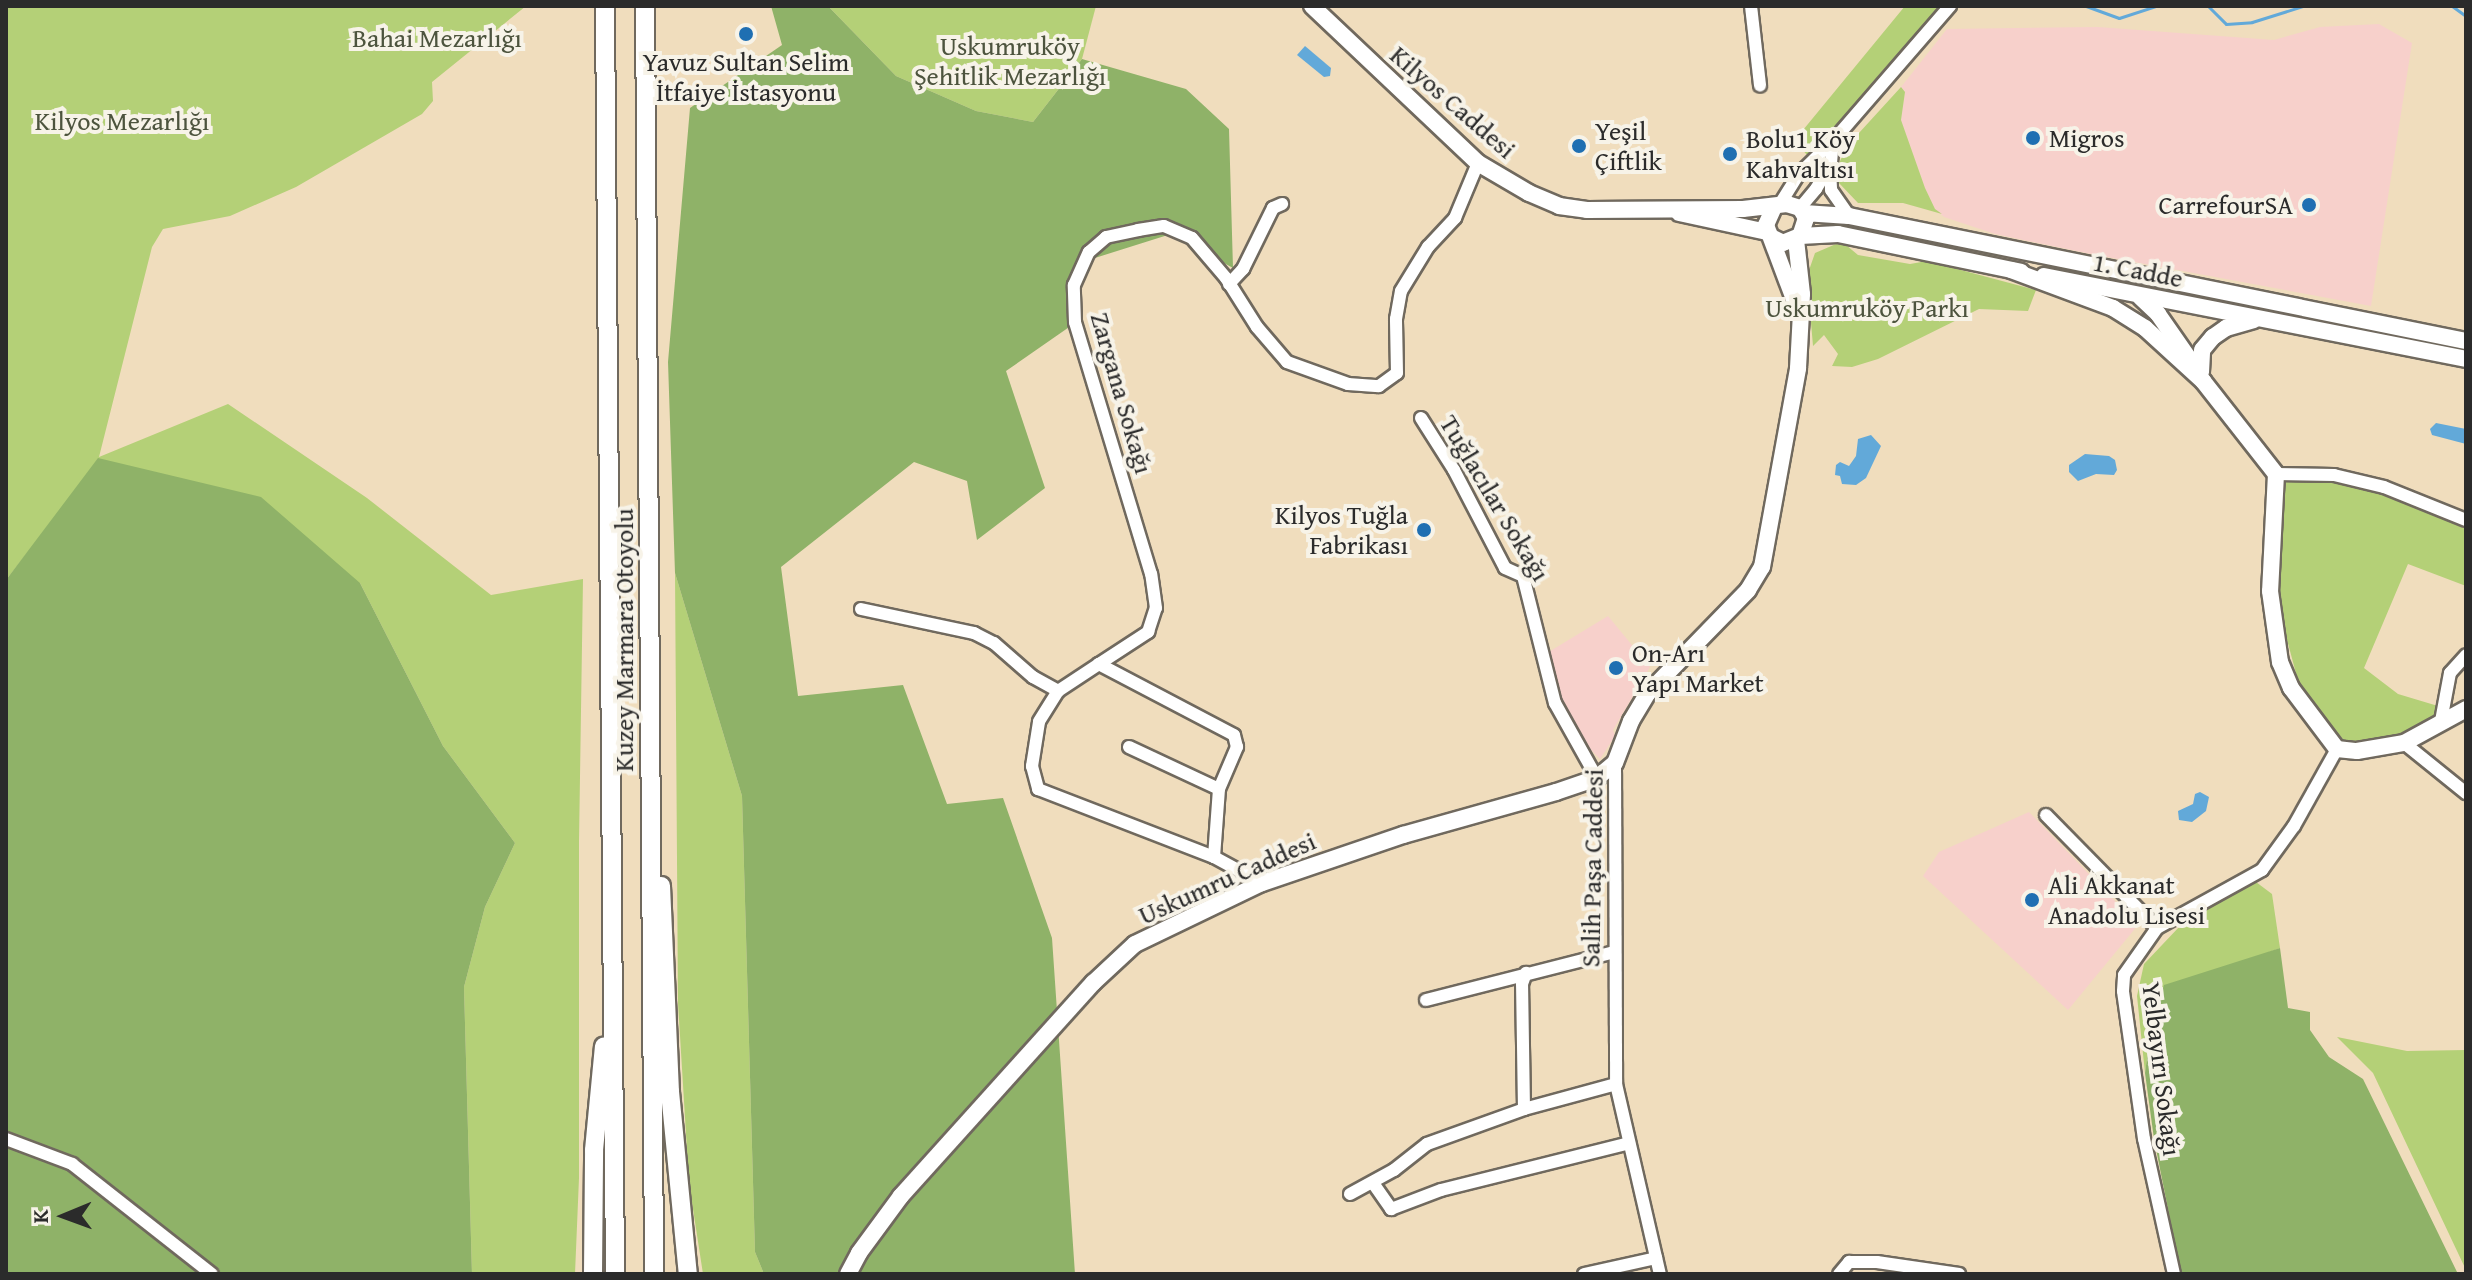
<!DOCTYPE html>
<html>
<head>
<meta charset="utf-8">
<style>
  body { margin:0 }
  #map { position:relative; width:2472px; height:1280px; overflow:hidden; background:#f0ddbd; font-family:"Gentium Book Plus",serif }
  div>[style] { position:absolute }
  [style*='--x'] { left:calc(var(--x)*1px); top:calc(var(--y)*1px); width:calc(var(--w)*1px); rotate:calc(var(--a)*1deg) }
  .built>* { inset:0; background:#f7d0cb }
  .green>* { inset:0; background:#b4d077 }
  .forest>* { inset:0; background:#8fb268 }
  .water>* { inset:0; background:#62a9d9 }
  .stream>* { height:3px; margin:-1.5px; padding:0 1.5px; transform-origin:1.5px; border-radius:1.5px; background:#62a9d9 }
  .roads { filter:drop-shadow(2px 0 #70695e) drop-shadow(-2px 0 #70695e) drop-shadow(0 2px #70695e) drop-shadow(0 -2px #70695e) }
  .minor>* { height:12px; margin:-6px; padding:0 6px; transform-origin:6px; border-radius:6px; background:#fff }
  .major>* { height:16px; margin:-8px; padding:0 8px; transform-origin:8px; border-radius:8px; background:#fff }
  .highway>* { height:18px; margin:-9px; padding:0 9px; transform-origin:9px; border-radius:9px; background:#fff }
  .dots>* { width:22px; height:22px; translate:-50% -50%; box-sizing:border-box; border:4px solid #f7f3e8; border-radius:50% }
  span { translate:-50% -50%; white-space:nowrap; text-align:center; line-height:1.15; -webkit-text-stroke:8px #f7f3e8; paint-order:stroke }
  .park-label { font-size:26px; color:#4d543e }
  .poi-label { font-size:26px; color:#2b2b2b }
  .left { translate:0 -50%; text-align:left }
  .right { translate:-100% -50%; text-align:right }
  .street-label { font-size:26px; color:#2b2b2b }
  .frame { position:absolute; inset:0; border:8px solid #2b2b2b; pointer-events:none }
  .north { position:absolute; left:24px; top:1176px; width:80px; height:80px; -webkit-text-stroke:6px #f7f3e8; paint-order:stroke; rotate:269deg; font-size:22px; font-weight:700; line-height:32px; text-align:center; color:#2b2b2b }
  .north::after { content:''; display:block; margin:auto; width:28px; height:36px; background:#2b2b2b; clip-path:polygon(50% 0,100% 100%,50% 72%,0 100%) }
</style>
</head>
<body>
<div id="map">
  <div class="built">
    <i style="clip-path:polygon(2379px 24px,2412px 43px,2371px 306px,2091px 254px,1995px 234px,1944px 217px,1935px 209px,1925px 188px,1901px 120px,1905px 92px,1901px 87px,1947px 29px,2098px 27px,2274px 40px,2320px 27px)"></i>
    <i style="clip-path:polygon(1608px 616px,1650px 667px,1613px 730px,1615px 736px,1600px 759px,1584px 743px,1560px 698px,1547px 653px)"></i>
    <i style="clip-path:polygon(2029px 812px,2138px 925px,2068px 1010px,1923px 876px,1939px 852px)"></i>
  </div>
  <div class="green">
    <i style="clip-path:polygon(6px 6px,526px 6px,432px 82px,433px 101px,422px 114px,296px 187px,230px 216px,163px 229px,152px 247px,99px 457px,228px 404px,367px 498px,491px 595px,583px 579px,579px 843px,579px 1178px,575px 1274px,472px 1274px,464px 987px,485px 907px,515px 843px,443px 746px,360px 583px,27px 553px,6px 580px)"></i>
    <i style="clip-path:polygon(828px 6px,1096px 6px,1082px 59px,1033px 122px,976px 111px,896px 76px)"></i>
    <i style="clip-path:polygon(1905px 6px,1937px 6px,1941px 10px,1884px 69px,1810px 158px,1794px 141px)"></i>
    <i style="clip-path:polygon(1901px 87px,1905px 92px,1901px 120px,1925px 188px,1935px 209px,1942px 214px,1903px 203px,1858px 203px,1839px 183px,1839px 163px,1848px 145px)"></i>
    <i style="clip-path:polygon(1836px 244px,1846px 245px,1858px 255px,1910px 264px,1927px 261px,2036px 290px,2028px 311px,1979px 309px,1878px 359px,1852px 367px,1832px 366px,1838px 354px,1824px 335px,1813px 346px,1807px 276px,1815px 253px)"></i>
    <i style="clip-path:polygon(2282px 481px,2334px 481px,2382px 491px,2466px 529px,2466px 586px,2408px 564px,2364px 668px,2398px 694px,2438px 706px,2434px 717px,2399px 739px,2347px 744px,2301px 692px,2275px 595px)"></i>
    <i style="clip-path:polygon(675px 573px,742px 796px,755px 1252px,764px 1274px,703px 1274px,689px 1183px,678px 1003px)"></i>
    <i style="clip-path:polygon(2256px 882px,2272px 894px,2280px 948px,2242px 962px,2150px 1035px,2145px 1073px,2137px 996px,2144px 964px,2180px 926px,2208px 907px)"></i>
    <i style="clip-path:polygon(2337px 1037px,2407px 1051px,2466px 1050px,2466px 1270px,2373px 1073px)"></i>
  </div>
  <div class="forest">
    <i style="clip-path:polygon(771px 6px,828px 6px,896px 76px,976px 111px,1033px 122px,1082px 59px,1186px 89px,1229px 129px,1233px 268px,1171px 234px,1079px 263px,1075px 323px,1006px 371px,1045px 488px,977px 540px,967px 481px,914px 462px,781px 567px,798px 696px,903px 685px,947px 804px,1003px 798px,1052px 938px,1075px 1274px,764px 1274px,755px 1252px,742px 796px,675px 573px,668px 362px,690px 108px,782px 45px)"></i>
    <i style="clip-path:polygon(98px 458px,261px 497px,360px 583px,443px 746px,515px 843px,485px 907px,464px 987px,472px 1274px,6px 1274px,6px 580px)"></i>
    <i style="clip-path:polygon(2280px 948px,2288px 1008px,2310px 1012px,2310px 1030px,2329px 1057px,2363px 1079px,2458px 1274px,2181px 1274px,2154px 1139px,2145px 1073px,2150px 1035px,2164px 985px)"></i>
  </div>
  <div class="water">
    <i style="clip-path:polygon(1305px 46px,1331px 68px,1330px 76px,1324px 77px,1297px 55px)"></i>
    <i style="clip-path:polygon(2436px 423px,2466px 429px,2466px 444px,2432px 435px,2430px 429px)"></i>
    <i style="clip-path:polygon(1871px 435px,1881px 446px,1866px 478px,1856px 485px,1842px 484px,1840px 476px,1835px 475px,1836px 465px,1840px 462px,1849px 466px,1856px 456px,1858px 439px)"></i>
    <i style="clip-path:polygon(2085px 454px,2109px 456px,2115px 460px,2117px 470px,2114px 475px,2096px 474px,2078px 481px,2069px 472px,2069px 465px)"></i>
    <i style="clip-path:polygon(2200px 792px,2209px 797px,2206px 811px,2192px 822px,2179px 820px,2178px 811px,2193px 804px,2195px 794px)"></i>
  </div>
  <div class="stream">
    <i style="--x:2086;--y:6;--w:35;--a:20"></i>
    <i style="--x:2119;--y:18;--w:40;--a:-18"></i>
    <i style="--x:2208;--y:6;--w:25;--a:45"></i>
    <i style="--x:2226;--y:24;--w:26;--a:-4"></i>
    <i style="--x:2252;--y:22;--w:53;--a:-17.4"></i>
    <i style="--x:2452;--y:6;--w:17;--a:36"></i>
  </div>
  <div class="roads">
    <div class="minor">
      <i style="--x:1751;--y:6;--w:80;--a:83.5"></i>
      <i style="--x:1830;--y:169;--w:21;--a:87"></i>
      <i style="--x:1831;--y:190;--w:32;--a:55"></i>
      <i style="--x:1780;--y:204;--w:34;--a:-58"></i>
      <i style="--x:1798;--y:175;--w:49;--a:-44.2"></i>
      <i style="--x:1833;--y:141;--w:179;--a:-49.1"></i>
      <i style="--x:1800;--y:208;--w:25;--a:-50"></i>
      <i style="--x:1816;--y:189;--w:30;--a:-60"></i>
      <i style="--x:1831;--y:163;--w:22;--a:-85"></i>
      <i style="--x:1229;--y:284;--w:21;--a:-47"></i>
      <i style="--x:1243;--y:269;--w:68;--a:-63.8"></i>
      <i style="--x:1273;--y:208;--w:10;--a:-24"></i>
      <i style="--x:1421;--y:418;--w:62;--a:57.6"></i>
      <i style="--x:1454;--y:470;--w:110;--a:62.5"></i>
      <i style="--x:1505;--y:568;--w:20;--a:24"></i>
      <i style="--x:1523;--y:576;--w:131;--a:75.9"></i>
      <i style="--x:1555;--y:703;--w:86;--a:60.8"></i>
      <i style="--x:2276;--y:474;--w:58;--a:1"></i>
      <i style="--x:2334;--y:475;--w:51;--a:13.5"></i>
      <i style="--x:2384;--y:487;--w:88;--a:21.9"></i>
      <i style="--x:861;--y:609;--w:116;--a:12"></i>
      <i style="--x:974;--y:633;--w:22;--a:27"></i>
      <i style="--x:994;--y:643;--w:52;--a:41.1"></i>
      <i style="--x:1033;--y:677;--w:29;--a:29"></i>
      <i style="--x:1099;--y:664;--w:59;--a:-33.1"></i>
      <i style="--x:1148;--y:632;--w:25;--a:-72"></i>
      <i style="--x:1156;--y:608;--w:34;--a:-98"></i>
      <i style="--x:1151;--y:574;--w:263;--a:-106.8"></i>
      <i style="--x:1075;--y:322;--w:37;--a:-92"></i>
      <i style="--x:1074;--y:285;--w:36;--a:-66"></i>
      <i style="--x:1089;--y:252;--w:23;--a:-41"></i>
      <i style="--x:1106;--y:237;--w:33;--a:-12"></i>
      <i style="--x:1138;--y:230;--w:26;--a:-9"></i>
      <i style="--x:1164;--y:226;--w:30;--a:23"></i>
      <i style="--x:1192;--y:238;--w:52;--a:49.6"></i>
      <i style="--x:1226;--y:278;--w:58;--a:57.7"></i>
      <i style="--x:1257;--y:327;--w:46;--a:49.4"></i>
      <i style="--x:1287;--y:362;--w:65;--a:19.8"></i>
      <i style="--x:1348;--y:384;--w:31;--a:4"></i>
      <i style="--x:1379;--y:386;--w:22;--a:-36"></i>
      <i style="--x:1397;--y:373;--w:54;--a:-91.1"></i>
      <i style="--x:1396;--y:319;--w:28;--a:-80"></i>
      <i style="--x:1401;--y:291;--w:52;--a:-58.5"></i>
      <i style="--x:1428;--y:247;--w:40;--a:-47"></i>
      <i style="--x:1455;--y:218;--w:60;--a:-67.3"></i>
      <i style="--x:2441;--y:721;--w:49;--a:-79.4"></i>
      <i style="--x:2450;--y:673;--w:24;--a:-48"></i>
      <i style="--x:2404;--y:743;--w:80;--a:38.9"></i>
      <i style="--x:1129;--y:747;--w:99;--a:25"></i>
      <i style="--x:1615;--y:763;--w:321;--a:89.8"></i>
      <i style="--x:1616;--y:1084;--w:195;--a:77"></i>
      <i style="--x:2046;--y:815;--w:158;--a:45.5"></i>
      <i style="--x:1214;--y:857;--w:68;--a:-85.8"></i>
      <i style="--x:1219;--y:789;--w:46;--a:-66.8"></i>
      <i style="--x:1237;--y:747;--w:12;--a:-104"></i>
      <i style="--x:1234;--y:735;--w:153;--a:-152.3"></i>
      <i style="--x:1099;--y:664;--w:49;--a:146.6"></i>
      <i style="--x:1058;--y:691;--w:36;--a:122"></i>
      <i style="--x:1039;--y:722;--w:45;--a:99"></i>
      <i style="--x:1032;--y:766;--w:24;--a:75"></i>
      <i style="--x:1038;--y:789;--w:189;--a:21.1"></i>
      <i style="--x:1214;--y:857;--w:55;--a:28.4"></i>
      <i style="--x:1426;--y:1000;--w:194;--a:-14.3"></i>
      <i style="--x:1524;--y:1109;--w:125;--a:-90.9"></i>
      <i style="--x:1522;--y:984;--w:12;--a:-70"></i>
      <i style="--x:6;--y:1139;--w:71;--a:20.7"></i>
      <i style="--x:72;--y:1164;--w:178;--a:38.2"></i>
      <i style="--x:1373;--y:1183;--w:32;--a:55"></i>
      <i style="--x:1391;--y:1209;--w:53;--a:-20.8"></i>
      <i style="--x:1441;--y:1190;--w:194;--a:-14"></i>
      <i style="--x:1350;--y:1194;--w:50;--a:-28.6"></i>
      <i style="--x:1394;--y:1170;--w:42;--a:-38.2"></i>
      <i style="--x:1427;--y:1144;--w:103;--a:-19.8"></i>
      <i style="--x:1524;--y:1109;--w:95;--a:-15.2"></i>
      <i style="--x:1584;--y:1274;--w:74;--a:-12.5"></i>
      <i style="--x:1839;--y:1274;--w:16;--a:-50"></i>
      <i style="--x:1849;--y:1262;--w:28;--a:0"></i>
      <i style="--x:1877;--y:1262;--w:83;--a:8.3"></i>
      <i style="--x:2174;--y:1274;--w:138;--a:-102.5"></i>
      <i style="--x:2144;--y:1139;--w:149;--a:-98.1"></i>
      <i style="--x:2123;--y:991;--w:16;--a:-86"></i>
      <i style="--x:2124;--y:975;--w:57;--a:-54.9"></i>
      <i style="--x:2157;--y:928;--w:120;--a:-28.9"></i>
      <i style="--x:2262;--y:870;--w:54;--a:-54"></i>
      <i style="--x:2294;--y:826;--w:88;--a:-60.8"></i>
    </div>
    <div class="major">
      <i style="--x:1312;--y:6;--w:228;--a:43.4"></i>
      <i style="--x:1478;--y:163;--w:59;--a:30.5"></i>
      <i style="--x:1529;--y:193;--w:33;--a:23"></i>
      <i style="--x:1559;--y:206;--w:28;--a:8"></i>
      <i style="--x:1587;--y:210;--w:156;--a:-0.4"></i>
      <i style="--x:1743;--y:209;--w:44;--a:-6.5"></i>
      <i style="--x:1787;--y:204;--w:14;--a:17"></i>
      <i style="--x:1800;--y:208;--w:12;--a:59"></i>
      <i style="--x:1806;--y:218;--w:19;--a:108"></i>
      <i style="--x:1800;--y:236;--w:18;--a:158"></i>
      <i style="--x:1783;--y:243;--w:13;--a:-153"></i>
      <i style="--x:1774;--y:207;--w:20;--a:114"></i>
      <i style="--x:1766;--y:225;--w:88;--a:69.3"></i>
      <i style="--x:1679;--y:213;--w:90;--a:12.2"></i>
      <i style="--x:1804;--y:213;--w:45;--a:3.8"></i>
      <i style="--x:1849;--y:216;--w:630;--a:11.45"></i>
      <i style="--x:1800;--y:236;--w:38;--a:-3"></i>
      <i style="--x:1838;--y:234;--w:187;--a:11.7"></i>
      <i style="--x:2011;--y:270;--w:109;--a:20.4"></i>
      <i style="--x:2113;--y:308;--w:38;--a:32"></i>
      <i style="--x:2145;--y:328;--w:79;--a:42.4"></i>
      <i style="--x:2203;--y:381;--w:118;--a:51.9"></i>
      <i style="--x:2276;--y:474;--w:117;--a:92.9"></i>
      <i style="--x:2270;--y:591;--w:72;--a:82"></i>
      <i style="--x:2280;--y:662;--w:28;--a:67"></i>
      <i style="--x:2291;--y:688;--w:76;--a:53"></i>
      <i style="--x:2337;--y:749;--w:20;--a:6"></i>
      <i style="--x:2357;--y:751;--w:48;--a:-9.7"></i>
      <i style="--x:2404;--y:743;--w:71;--a:-28.7"></i>
      <i style="--x:2044;--y:276;--w:430;--a:11.1"></i>
      <i style="--x:2140;--y:297;--w:25;--a:43"></i>
      <i style="--x:2158;--y:314;--w:72;--a:55.2"></i>
      <i style="--x:2201;--y:372;--w:22;--a:-87"></i>
      <i style="--x:2202;--y:350;--w:17;--a:-50"></i>
      <i style="--x:2213;--y:337;--w:16;--a:-35"></i>
      <i style="--x:2226;--y:328;--w:29;--a:-16"></i>
      <i style="--x:848;--y:1274;--w:24;--a:-62"></i>
      <i style="--x:859;--y:1253;--w:71;--a:-53.6"></i>
      <i style="--x:901;--y:1196;--w:287;--a:-48"></i>
      <i style="--x:1093;--y:983;--w:57;--a:-42.9"></i>
      <i style="--x:1135;--y:944;--w:141;--a:-25.7"></i>
      <i style="--x:1262;--y:883;--w:149;--a:-18.8"></i>
      <i style="--x:1403;--y:835;--w:159;--a:-15.7"></i>
      <i style="--x:1556;--y:792;--w:43;--a:-18.9"></i>
      <i style="--x:1597;--y:778;--w:23;--a:-40"></i>
      <i style="--x:1615;--y:763;--w:45;--a:-69.1"></i>
      <i style="--x:1631;--y:721;--w:31;--a:-59"></i>
      <i style="--x:1647;--y:694;--w:145;--a:-45.8"></i>
      <i style="--x:1748;--y:590;--w:27;--a:-59"></i>
      <i style="--x:1762;--y:567;--w:202;--a:-79.7"></i>
      <i style="--x:1798;--y:368;--w:74;--a:-86.9"></i>
      <i style="--x:1802;--y:294;--w:54;--a:-96.3"></i>
    </div>
    <div class="highway">
      <i style="--x:605;--y:6;--w:1268;--a:89.55"></i>
      <i style="--x:645;--y:6;--w:1268;--a:89.59"></i>
      <i style="--x:661;--y:886;--w:206;--a:87.5"></i>
      <i style="--x:670;--y:1092;--w:183;--a:84.4"></i>
      <i style="--x:593;--y:1274;--w:124;--a:-89.5"></i>
      <i style="--x:594;--y:1150;--w:104;--a:-84.5"></i>
    </div>
  </div>
  <div class="dots">
    <i style="left:746px;top:34px;background:#1f6fb2"></i>
    <i style="left:2033px;top:138px;background:#1f6fb2"></i>
    <i style="left:1579px;top:146px;background:#1f6fb2"></i>
    <i style="left:1730px;top:154px;background:#1f6fb2"></i>
    <i style="left:2309px;top:205px;background:#1f6fb2"></i>
    <i style="left:1424px;top:530px;background:#1f6fb2"></i>
    <i style="left:1616px;top:668px;background:#1f6fb2"></i>
    <i style="left:2032px;top:900px;background:#1f6fb2"></i>
  </div>
  <div class="park-label">
    <span style="left:437px;top:38px">Bahai Mezarlığı</span>
    <span style="left:1010px;top:61px">Uskumruköy<br>Şehitlik Mezarlığı</span>
    <span style="left:122px;top:121px">Kilyos Mezarlığı</span>
    <span style="left:1867px;top:308px">Uskumruköy Parkı</span>
  </div>
  <div class="poi-label">
    <span style="left:746px;top:77px">Yavuz Sultan Selim<br>İtfaiye İstasyonu</span>
    <span class="left" style="left:1595px;top:146px">Yeşil<br>Çiftlik</span>
    <span class="left" style="left:2049px;top:138px">Migros</span>
    <span class="left" style="left:1746px;top:154px">Bolu1 Köy<br>Kahvaltısı</span>
    <span class="right" style="left:2293px;top:205px">CarrefourSA</span>
    <span class="right" style="left:1408px;top:530px">Kilyos Tuğla<br>Fabrikası</span>
    <span class="left" style="left:1632px;top:668px">On-Arı<br>Yapı Market</span>
    <span class="left" style="left:2048px;top:900px">Ali Akkanat<br>Anadolu Lisesi</span>
  </div>
  <div class="street-label">
    <span style="left:1453px;top:102px;rotate:41deg">Kilyos Caddesi</span>
    <span style="left:2138px;top:270px;rotate:11deg">1. Cadde</span>
    <span style="left:1122px;top:393px;rotate:74deg">Zargana Sokağı</span>
    <span style="left:1495px;top:498px;rotate:59deg">Tuğlacılar Sokağı</span>
    <span style="left:624px;top:640px;rotate:-90deg">Kuzey Marmara Otoyolu</span>
    <span style="left:1592px;top:868px;rotate:-89deg">Salih Paşa Caddesi</span>
    <span style="left:1227px;top:878px;rotate:-24deg">Uskumru Caddesi</span>
    <span style="left:2162px;top:1069px;rotate:83deg">Yelbayırı Sokağı</span>
  </div>
  <div class="frame"></div>
  <div class="north">K</div>
</div>
</body>
</html>
